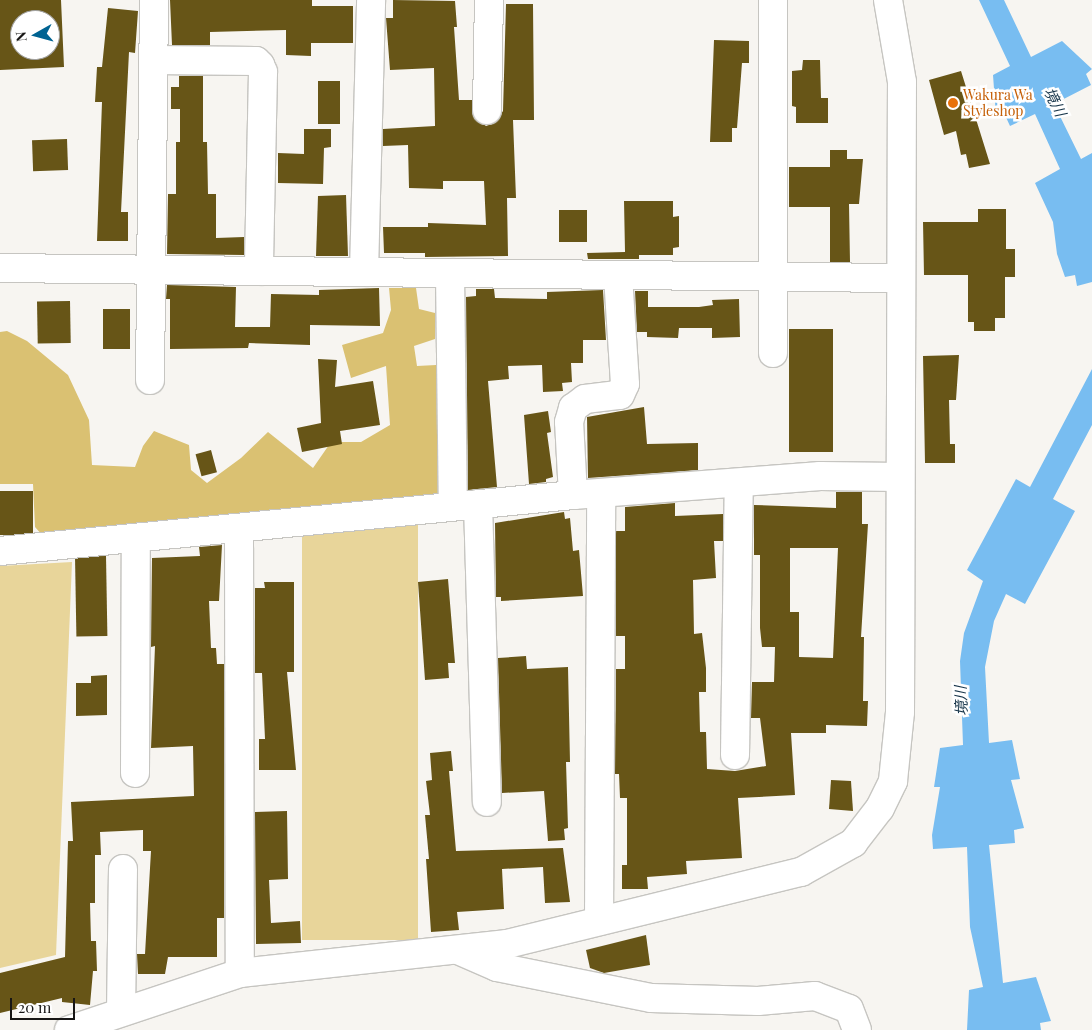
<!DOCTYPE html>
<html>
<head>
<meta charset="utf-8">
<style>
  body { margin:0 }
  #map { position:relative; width:1092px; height:1030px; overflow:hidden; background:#f7f5f1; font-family:"Playfair Display","Noto Sans JP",serif }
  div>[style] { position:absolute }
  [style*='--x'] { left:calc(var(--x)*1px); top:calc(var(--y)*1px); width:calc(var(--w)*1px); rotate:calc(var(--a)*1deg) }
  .green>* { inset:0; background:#e8d59a; transform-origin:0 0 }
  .forest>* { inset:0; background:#dac172 }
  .water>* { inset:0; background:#78bdf1 }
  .building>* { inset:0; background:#675517; transform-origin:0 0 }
  .roads { filter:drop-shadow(1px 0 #c6c5c1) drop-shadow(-1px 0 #c6c5c1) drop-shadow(0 1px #c6c5c1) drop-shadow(0 -1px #c6c5c1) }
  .minor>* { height:28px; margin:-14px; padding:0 14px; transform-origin:14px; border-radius:14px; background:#fff }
  .dots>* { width:14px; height:14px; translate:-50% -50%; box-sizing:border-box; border:2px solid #fff; border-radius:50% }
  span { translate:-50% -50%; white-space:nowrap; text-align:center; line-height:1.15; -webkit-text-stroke:5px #fff; paint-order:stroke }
  .food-label { font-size:14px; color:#c56008 }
  .left { translate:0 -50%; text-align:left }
  .water-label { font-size:15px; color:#163449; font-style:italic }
  .north { position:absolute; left:10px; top:10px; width:50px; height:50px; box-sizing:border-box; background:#fff; border:1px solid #a2a2a1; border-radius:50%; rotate:263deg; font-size:14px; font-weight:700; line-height:20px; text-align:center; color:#171615 }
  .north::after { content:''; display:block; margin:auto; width:18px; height:22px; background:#006392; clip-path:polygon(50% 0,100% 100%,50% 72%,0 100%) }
  .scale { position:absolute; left:10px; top:998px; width:65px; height:22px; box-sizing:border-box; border:2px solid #171615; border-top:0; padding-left:6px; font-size:15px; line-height:18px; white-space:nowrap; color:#171615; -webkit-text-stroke:4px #fff; paint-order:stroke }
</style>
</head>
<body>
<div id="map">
  <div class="green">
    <i style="left:418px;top:521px;width:419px;height:116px;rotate:90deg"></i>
    <i style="clip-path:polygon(72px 562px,56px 955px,0 968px,0 566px)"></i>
  </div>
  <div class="forest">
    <i style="clip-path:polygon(389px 288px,416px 288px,419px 309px,435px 313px,435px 339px,414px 346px,417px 366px,436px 365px,439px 380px,442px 495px,43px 536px,35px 527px,33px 484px,0 484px,0 332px,7px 331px,27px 341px,68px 375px,89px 420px,92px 465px,135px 467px,143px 446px,154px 431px,189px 445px,191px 470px,207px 483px,241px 458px,268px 432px,313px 468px,331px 442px,361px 442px,390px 425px,386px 366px,351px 378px,342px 345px,383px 333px,391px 310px)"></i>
  </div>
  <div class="water">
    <i style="clip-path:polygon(979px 0,1004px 0,1031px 57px,1062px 41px,1092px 69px,1086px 74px,1091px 85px,1054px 104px,1081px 159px,1092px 153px,1092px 282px,1077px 286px,1075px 275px,1065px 277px,1057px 254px,1053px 222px,1035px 183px,1060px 169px,1035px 114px,1010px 126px,1004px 113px,996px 116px,993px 75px,1010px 66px)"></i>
    <i style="clip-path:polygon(1092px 369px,1092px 425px,1053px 499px,1075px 511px,1025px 604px,1006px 594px,994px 621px,985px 667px,989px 743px,1012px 740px,1020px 779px,1011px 780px,1024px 828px,1014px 830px,1015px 843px,989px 845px,1003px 983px,1036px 977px,1051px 1021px,1040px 1023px,1041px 1030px,967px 1030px,969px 990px,983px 987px,970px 927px,967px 847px,933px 849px,932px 835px,940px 787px,934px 787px,940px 748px,963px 745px,960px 661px,964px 633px,983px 581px,967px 570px,1016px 479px,1030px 487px)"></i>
  </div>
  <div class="building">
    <i style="clip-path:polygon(evenodd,0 0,61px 0,64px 67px,0 70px,0 0,20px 20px,50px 20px,50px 50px,20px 50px,20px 20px)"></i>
    <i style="clip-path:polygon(170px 0,312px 0,312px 6px,353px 6px,353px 43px,311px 43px,311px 56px,286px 55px,286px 30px,210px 32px,210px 45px,172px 45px)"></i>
    <i style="clip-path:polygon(393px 0,455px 1px,457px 27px,454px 27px,459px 100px,472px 100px,474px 118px,486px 126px,495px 123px,503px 111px,506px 4px,533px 4px,534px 120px,513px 120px,516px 198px,507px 198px,508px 256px,425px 257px,425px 253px,384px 253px,383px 227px,428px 227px,428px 223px,486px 225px,484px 181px,443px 181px,443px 189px,409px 188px,408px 145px,383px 146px,383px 129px,435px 126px,434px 68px,390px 70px,386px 18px,393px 18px)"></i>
    <i style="clip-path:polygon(108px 8px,138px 11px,135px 53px,129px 52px,121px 212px,128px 212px,128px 241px,97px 241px,102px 102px,95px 102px,97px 67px,102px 67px)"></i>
    <i style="clip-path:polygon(714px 40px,749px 41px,749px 63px,742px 63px,737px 128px,732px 128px,732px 142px,710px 142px)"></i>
    <i style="clip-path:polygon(803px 60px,820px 60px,821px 98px,828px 98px,828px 123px,796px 123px,796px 107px,792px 106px,792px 71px,802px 70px)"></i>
    <i style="clip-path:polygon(961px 71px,990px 164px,969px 168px,966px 154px,961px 155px,956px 131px,944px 135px,929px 80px)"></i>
    <i style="clip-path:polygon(179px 76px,203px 76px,203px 142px,207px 142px,208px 194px,216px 194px,216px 238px,244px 237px,244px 255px,167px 254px,168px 194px,176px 194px,176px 142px,180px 142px,180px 109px,171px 109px,171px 87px,179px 87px)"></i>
    <i style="left:318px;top:81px;width:22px;height:43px"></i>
    <i style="clip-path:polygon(304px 129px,331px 129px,331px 147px,324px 148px,323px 184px,278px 183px,278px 153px,304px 154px)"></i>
    <i style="left:67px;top:139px;width:31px;height:35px;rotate:88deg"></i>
    <i style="clip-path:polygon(830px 150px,847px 150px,847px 159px,863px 159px,859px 204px,849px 204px,850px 262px,830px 262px,830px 207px,789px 207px,789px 167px,830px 167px)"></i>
    <i style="clip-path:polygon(346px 195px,348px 256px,316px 256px,318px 196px)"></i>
    <i style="clip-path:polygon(624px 201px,673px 201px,673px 217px,679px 216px,679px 247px,673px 248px,673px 255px,639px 255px,639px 259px,588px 259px,587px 253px,625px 252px)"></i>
    <i style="clip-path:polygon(978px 209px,1006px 209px,1006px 249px,1015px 249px,1015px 277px,1005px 277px,1005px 318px,995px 318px,995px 331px,974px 331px,974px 322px,968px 322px,968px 275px,924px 275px,923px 222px,978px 222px)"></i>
    <i style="left:559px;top:210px;width:28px;height:32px"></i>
    <i style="clip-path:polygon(167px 285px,236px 287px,235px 327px,270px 327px,271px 294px,319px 295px,319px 290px,379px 288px,380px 326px,310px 325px,310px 345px,249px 343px,248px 348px,170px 349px,170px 299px,166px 299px)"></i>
    <i style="clip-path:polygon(476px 289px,494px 289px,495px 298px,547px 299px,547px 292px,603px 290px,606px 340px,583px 340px,583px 363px,571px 363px,572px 382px,562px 383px,563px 391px,543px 392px,542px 365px,508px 366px,509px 379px,488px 381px,497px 487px,468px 490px,466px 297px,476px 296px)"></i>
    <i style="clip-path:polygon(635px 291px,648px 291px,648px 307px,699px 307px,713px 305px,712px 300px,739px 299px,740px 337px,712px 338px,712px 328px,679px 328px,678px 338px,647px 337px,647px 332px,637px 332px)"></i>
    <i style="left:70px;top:301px;width:42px;height:33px;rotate:89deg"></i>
    <i style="left:103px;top:309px;width:27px;height:40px"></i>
    <i style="left:789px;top:329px;width:44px;height:123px"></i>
    <i style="clip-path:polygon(959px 355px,956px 400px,949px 400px,950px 444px,955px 444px,955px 463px,925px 463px,923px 356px)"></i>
    <i style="clip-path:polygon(318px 359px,337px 360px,335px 387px,373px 381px,380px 425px,340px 431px,342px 444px,302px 452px,297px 428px,321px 423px)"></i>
    <i style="clip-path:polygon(644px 407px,647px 444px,698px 443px,698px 470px,588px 478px,587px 417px)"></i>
    <i style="clip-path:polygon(548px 411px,551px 432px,547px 433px,553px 477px,546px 479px,546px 482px,529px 484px,524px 415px)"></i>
    <i style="left:211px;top:450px;width:23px;height:16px;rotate:75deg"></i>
    <i style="left:0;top:491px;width:33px;height:44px"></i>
    <i style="clip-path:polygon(evenodd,836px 492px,862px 492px,862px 524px,868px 524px,861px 637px,864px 637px,863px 701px,868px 701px,867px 726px,826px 725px,826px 733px,791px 733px,795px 795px,738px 798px,742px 858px,686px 861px,687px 874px,647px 877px,648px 889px,622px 889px,622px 865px,627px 865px,627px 798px,620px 798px,619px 774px,615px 774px,616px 669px,625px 669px,625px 636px,616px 636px,616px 531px,625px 531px,625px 507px,675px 503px,675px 516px,723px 514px,723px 541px,714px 541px,716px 578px,693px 580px,694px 634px,702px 633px,706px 668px,706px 692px,699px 692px,700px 732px,706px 732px,707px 769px,735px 771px,766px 766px,760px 718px,751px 718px,752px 682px,774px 682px,775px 647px,762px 647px,760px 628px,760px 555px,754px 555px,754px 505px,836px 508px,836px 492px,790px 548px,838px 548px,833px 658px,799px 657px,799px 612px,790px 612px,790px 548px)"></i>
    <i style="clip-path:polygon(564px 512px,565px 519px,570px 518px,573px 551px,579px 550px,583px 596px,501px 601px,501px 597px,496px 597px,495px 523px)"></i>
    <i style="clip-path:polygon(222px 545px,219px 601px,209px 601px,211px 648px,216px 648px,217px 664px,224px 664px,224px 918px,217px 918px,217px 957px,168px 957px,165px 974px,138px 974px,137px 954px,145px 954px,151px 851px,143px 851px,143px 830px,100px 832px,101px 855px,95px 855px,95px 903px,90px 903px,91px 941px,96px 941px,97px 971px,93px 971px,90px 1005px,62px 1002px,62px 998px,0 1013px,0 973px,65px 957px,68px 841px,73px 841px,71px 802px,194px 796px,193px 746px,151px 748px,155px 646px,151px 647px,152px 558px,200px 556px,199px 547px)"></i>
    <i style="left:106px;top:556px;width:80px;height:31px;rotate:89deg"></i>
    <i style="clip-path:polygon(448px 579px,455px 663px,448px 663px,449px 678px,425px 680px,418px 582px)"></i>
    <i style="clip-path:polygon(264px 582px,294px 582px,294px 672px,287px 672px,296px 770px,259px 770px,259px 739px,265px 739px,262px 673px,255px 673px,255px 588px,265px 588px)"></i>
    <i style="clip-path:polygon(526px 656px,527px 669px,568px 667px,570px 762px,566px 762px,568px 828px,564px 829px,565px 840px,548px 841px,544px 791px,502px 793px,498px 658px)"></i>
    <i style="clip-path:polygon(107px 675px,107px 715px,76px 716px,76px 683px,91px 683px,91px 676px)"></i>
    <i style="clip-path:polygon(451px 751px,453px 771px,449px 771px,456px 851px,563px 848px,570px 902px,545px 903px,543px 867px,502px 869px,504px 909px,457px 912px,459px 930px,431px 932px,426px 859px,429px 859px,425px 815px,430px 815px,426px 781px,432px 780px,430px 753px)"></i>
    <i style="clip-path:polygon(831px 780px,851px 781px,853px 811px,829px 809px)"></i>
    <i style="clip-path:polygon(287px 811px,288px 879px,269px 880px,271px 923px,300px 921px,301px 943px,256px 944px,255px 812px)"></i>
    <i style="clip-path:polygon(646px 935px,650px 965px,604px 973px,590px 968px,586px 950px)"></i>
  </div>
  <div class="roads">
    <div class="minor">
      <i style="--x:154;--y:60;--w:102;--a:0.6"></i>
      <i style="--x:256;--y:61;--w:6;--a:45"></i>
      <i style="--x:260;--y:65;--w:8;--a:67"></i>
      <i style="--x:263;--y:72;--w:199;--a:91.2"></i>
      <i style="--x:487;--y:110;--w:110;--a:-89"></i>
      <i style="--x:0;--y:268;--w:900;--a:0.64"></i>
      <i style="--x:364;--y:272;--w:272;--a:-88.5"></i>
      <i style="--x:450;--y:273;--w:233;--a:89.3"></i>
      <i style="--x:773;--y:353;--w:353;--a:-90"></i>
      <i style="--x:150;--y:380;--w:380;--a:-89.4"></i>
      <i style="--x:573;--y:495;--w:73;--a:-93.1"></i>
      <i style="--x:569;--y:422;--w:15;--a:-74"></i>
      <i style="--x:573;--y:408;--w:15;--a:-37"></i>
      <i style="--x:585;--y:399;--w:35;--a:-7"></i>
      <i style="--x:620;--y:395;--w:12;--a:-66"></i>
      <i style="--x:625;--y:384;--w:109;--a:-93.7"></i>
      <i style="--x:478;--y:504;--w:298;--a:88.3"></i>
      <i style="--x:239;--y:528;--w:445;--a:89.9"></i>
      <i style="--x:0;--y:551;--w:576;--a:-5.58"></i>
      <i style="--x:573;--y:495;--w:248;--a:-4.4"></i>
      <i style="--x:820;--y:476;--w:80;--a:0.7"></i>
      <i style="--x:735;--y:755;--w:272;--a:-89.2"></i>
      <i style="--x:135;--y:773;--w:234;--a:-89.8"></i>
      <i style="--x:599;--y:921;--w:428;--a:-89.7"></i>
      <i style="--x:460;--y:951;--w:40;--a:23.4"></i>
      <i style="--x:497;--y:967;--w:157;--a:11.4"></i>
      <i style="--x:651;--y:998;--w:107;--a:1.6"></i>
      <i style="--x:758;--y:1001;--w:57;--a:-5"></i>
      <i style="--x:815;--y:996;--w:36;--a:21"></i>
      <i style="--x:849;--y:1009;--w:22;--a:69"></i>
      <i style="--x:121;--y:1012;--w:143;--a:-89.2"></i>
      <i style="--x:69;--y:1030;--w:180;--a:-18.4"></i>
      <i style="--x:240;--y:973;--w:269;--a:-6.2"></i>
      <i style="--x:507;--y:944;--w:303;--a:-13.8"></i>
      <i style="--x:801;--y:872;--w:60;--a:-29.1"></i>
      <i style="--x:853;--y:843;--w:44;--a:-52.4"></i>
      <i style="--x:880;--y:808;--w:30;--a:-64"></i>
      <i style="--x:893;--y:781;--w:69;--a:-84.2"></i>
      <i style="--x:900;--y:712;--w:630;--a:-89.82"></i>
      <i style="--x:902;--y:82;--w:83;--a:-99.7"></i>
    </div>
  </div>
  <div class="dots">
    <i style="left:953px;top:103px;background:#e8710a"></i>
  </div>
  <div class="food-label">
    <span class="left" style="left:963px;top:103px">Wakura Wa<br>Styleshop</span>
  </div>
  <div class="water-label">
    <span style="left:1055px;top:102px;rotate:64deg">境川</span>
    <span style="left:961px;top:701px;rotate:-92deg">境川</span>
  </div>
  <div class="north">N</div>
  <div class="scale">20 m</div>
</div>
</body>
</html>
